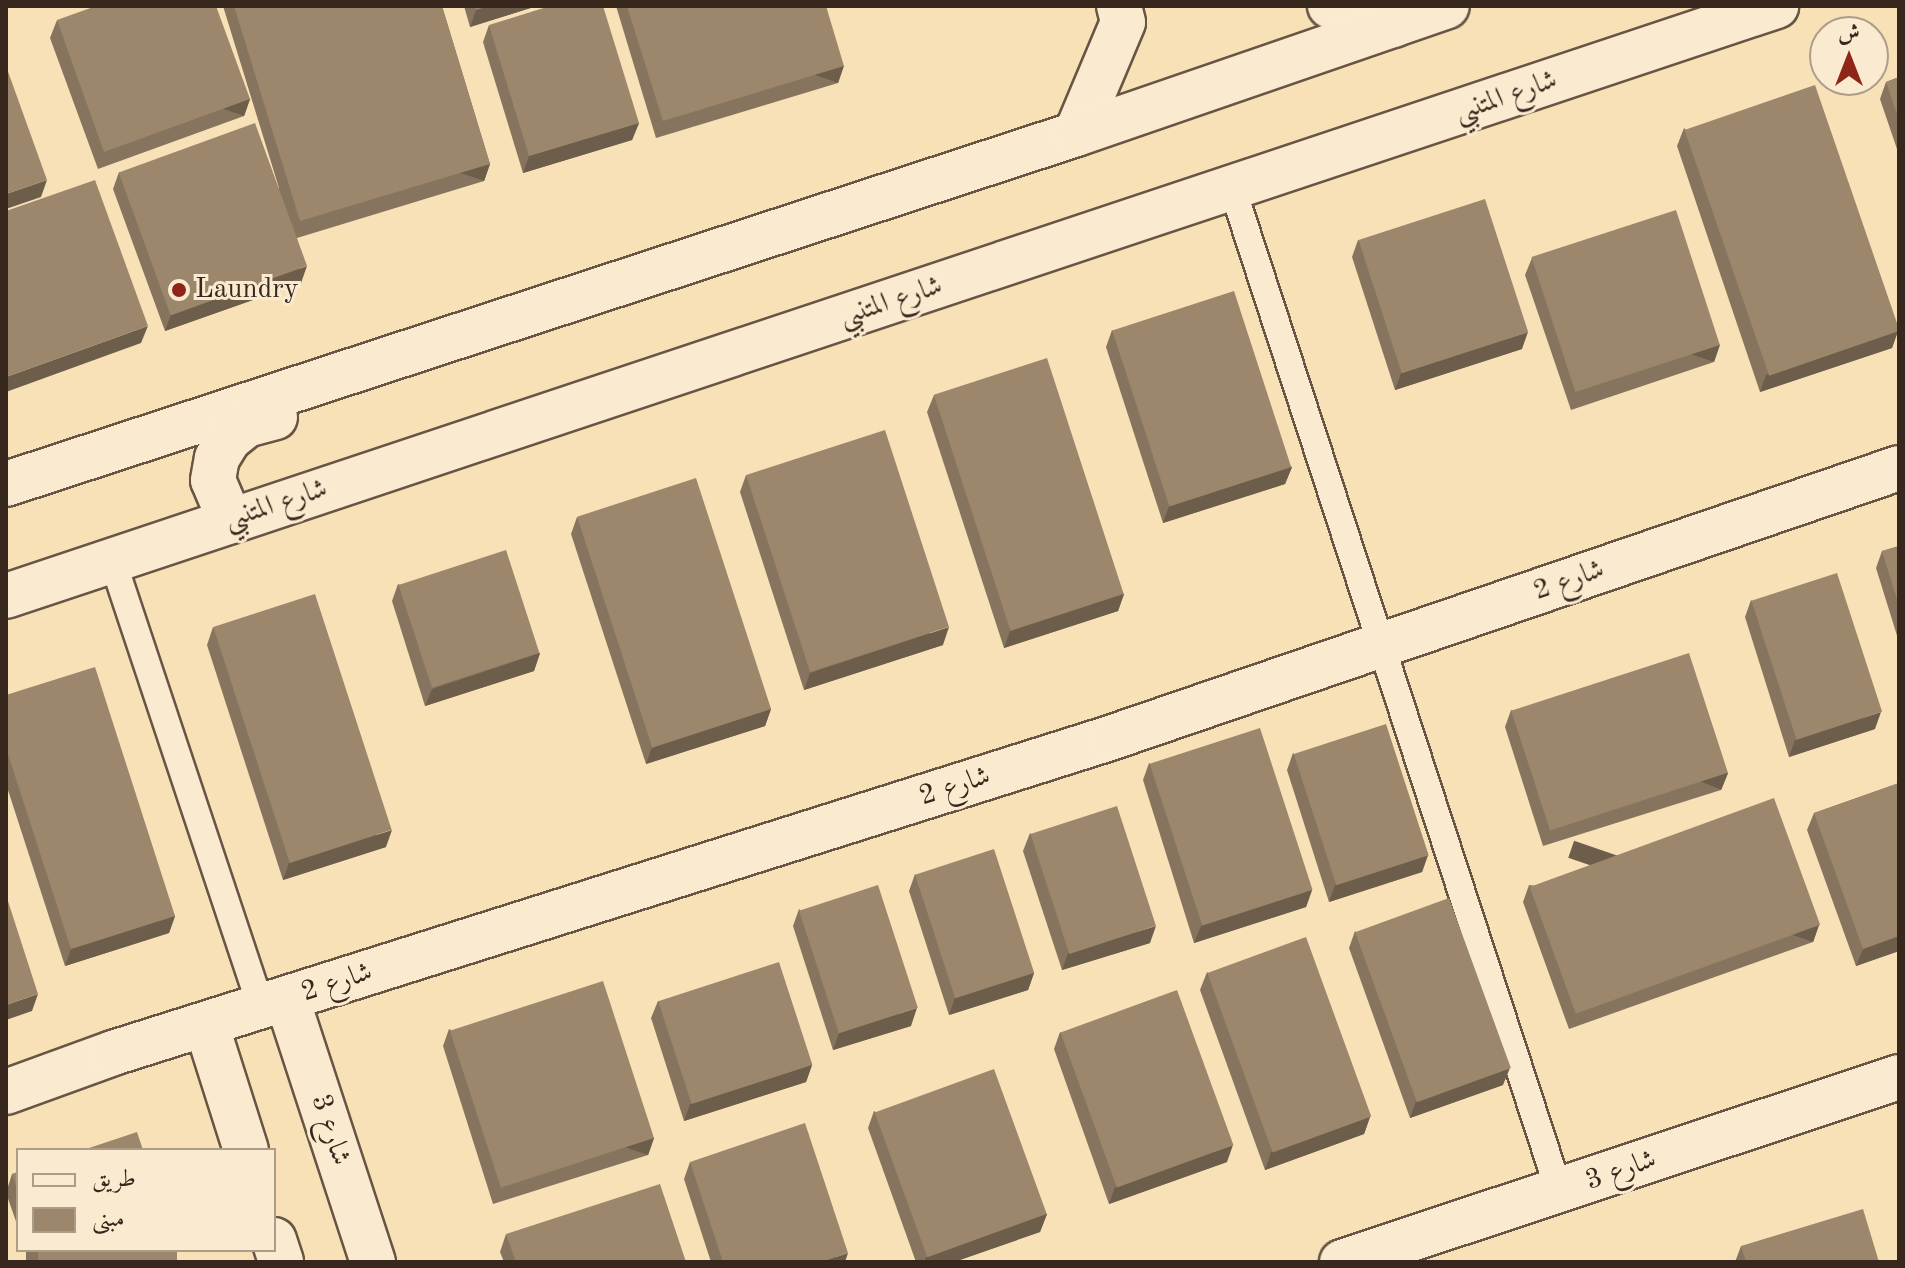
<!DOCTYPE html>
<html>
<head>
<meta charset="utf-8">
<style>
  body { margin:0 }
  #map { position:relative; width:1905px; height:1268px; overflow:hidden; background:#f8e0b7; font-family:"Old Standard TT",Amiri,serif }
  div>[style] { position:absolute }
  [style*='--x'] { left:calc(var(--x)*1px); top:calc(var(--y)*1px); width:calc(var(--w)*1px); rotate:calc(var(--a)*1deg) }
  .roads { filter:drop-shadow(2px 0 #685544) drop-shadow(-2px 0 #685544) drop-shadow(0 2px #685544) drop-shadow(0 -2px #685544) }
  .lane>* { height:26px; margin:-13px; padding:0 13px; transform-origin:13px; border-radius:13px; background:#faebd0 }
  .street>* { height:44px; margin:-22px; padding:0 22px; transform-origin:22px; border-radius:22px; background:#faebd0 }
  .secondary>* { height:44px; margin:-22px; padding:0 22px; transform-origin:22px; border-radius:22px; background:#faebd0 }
  .wall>* { inset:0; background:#86745e; transform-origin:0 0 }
  .shaded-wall>* { inset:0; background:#6d5e4c; transform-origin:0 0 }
  .building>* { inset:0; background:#9c876d; transform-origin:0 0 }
  .dots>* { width:22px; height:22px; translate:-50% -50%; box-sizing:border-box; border:4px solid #faebd0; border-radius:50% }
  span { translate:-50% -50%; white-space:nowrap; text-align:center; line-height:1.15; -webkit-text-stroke:6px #faebd0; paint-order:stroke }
  .street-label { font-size:28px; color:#38271d }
  .poi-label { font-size:28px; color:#38271d }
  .left { translate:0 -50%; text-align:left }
  .frame { position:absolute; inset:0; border:8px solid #38271d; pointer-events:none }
  .legend { position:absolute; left:16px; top:1148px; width:260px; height:104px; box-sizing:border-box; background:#faebd0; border:2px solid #ac9d88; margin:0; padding:10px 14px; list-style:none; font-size:24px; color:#38271d }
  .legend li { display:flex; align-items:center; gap:16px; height:40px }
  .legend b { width:40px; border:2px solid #ac9d88 }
  .north { position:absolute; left:1809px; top:16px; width:80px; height:80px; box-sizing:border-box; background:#faebd0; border:2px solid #ac9d88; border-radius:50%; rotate:0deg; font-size:22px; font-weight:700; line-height:32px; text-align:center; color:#38271d }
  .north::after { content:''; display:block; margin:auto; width:28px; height:36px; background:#8f2418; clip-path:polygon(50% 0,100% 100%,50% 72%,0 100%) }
</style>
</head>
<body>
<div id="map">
  <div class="roads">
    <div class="lane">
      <i style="--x:1233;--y:190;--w:1053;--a:71.96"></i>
      <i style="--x:113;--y:562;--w:468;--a:71.6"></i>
    </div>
    <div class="street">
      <i style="--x:287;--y:999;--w:277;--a:71.9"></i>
      <i style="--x:206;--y:1024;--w:132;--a:72.4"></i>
      <i style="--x:6;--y:1092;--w:114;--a:-20"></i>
      <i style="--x:113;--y:1053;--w:1046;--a:-17.53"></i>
      <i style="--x:1110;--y:738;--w:834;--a:-18.89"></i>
      <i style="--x:274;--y:1240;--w:23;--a:72"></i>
      <i style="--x:1342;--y:1262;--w:587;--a:-18.37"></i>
    </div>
    <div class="secondary">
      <i style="--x:1330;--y:6;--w:66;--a:16.8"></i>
      <i style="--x:1076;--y:134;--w:121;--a:-67.2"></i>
      <i style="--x:1123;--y:22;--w:16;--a:-104"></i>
      <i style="--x:6;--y:484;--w:1126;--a:-18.11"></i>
      <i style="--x:1076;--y:134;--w:392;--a:-19"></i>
      <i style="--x:230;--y:520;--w:43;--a:-113"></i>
      <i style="--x:213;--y:480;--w:22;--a:-80"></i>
      <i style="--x:217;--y:458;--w:22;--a:-58"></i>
      <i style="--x:229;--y:439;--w:22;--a:-39"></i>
      <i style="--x:246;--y:425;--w:30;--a:-15"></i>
      <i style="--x:6;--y:596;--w:1866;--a:-18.43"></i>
    </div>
  </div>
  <div class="wall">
    <i style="clip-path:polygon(223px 6px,442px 6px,490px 164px,484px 181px,297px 238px,301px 283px,165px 331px,113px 189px,119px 172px,279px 188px)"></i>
    <i style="clip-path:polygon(464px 6px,537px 6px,470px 27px)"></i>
    <i style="clip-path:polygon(616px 6px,826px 6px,838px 83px,656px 138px)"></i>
    <i style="clip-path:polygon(57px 20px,250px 99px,244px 116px,98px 169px,50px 38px)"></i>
    <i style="clip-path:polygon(489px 25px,639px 123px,632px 140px,523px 173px,483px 42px)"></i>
    <i style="clip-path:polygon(1899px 77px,1899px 155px,1880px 99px,1886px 82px)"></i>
    <i style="clip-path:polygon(1684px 128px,1898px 331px,1892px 348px,1760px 392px,1677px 146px)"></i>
    <i style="clip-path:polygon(1358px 240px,1522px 349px,1395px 390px,1352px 257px)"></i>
    <i style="clip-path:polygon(1532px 258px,1714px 362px,1571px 410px,1525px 275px)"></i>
    <i style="clip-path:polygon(1112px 330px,1292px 467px,1285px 484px,1163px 523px,1106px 347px)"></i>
    <i style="clip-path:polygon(934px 395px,1124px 594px,1118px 611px,1004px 648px,927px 412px)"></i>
    <i style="clip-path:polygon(746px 475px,943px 645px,804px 690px,740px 492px)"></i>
    <i style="clip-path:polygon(577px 517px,771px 709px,765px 726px,646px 764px,571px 534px)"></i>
    <i style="clip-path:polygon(1899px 546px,1899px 642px,1876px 568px,1882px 551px)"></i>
    <i style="clip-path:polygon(398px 584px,540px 653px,534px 671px,425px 706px,392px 601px)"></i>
    <i style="clip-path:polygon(1751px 600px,1875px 729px,1789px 757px,1745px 617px)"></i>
    <i style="clip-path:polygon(213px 627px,386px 847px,283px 880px,207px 645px)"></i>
    <i style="clip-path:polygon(6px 695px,175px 916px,169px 933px,65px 966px,6px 784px)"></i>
    <i style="clip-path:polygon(1511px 710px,1728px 773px,1721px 790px,1543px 846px,1505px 727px)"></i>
    <i style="clip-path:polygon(1293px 753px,1428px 855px,1422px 872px,1329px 902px,1287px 770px)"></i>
    <i style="clip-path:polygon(1149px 763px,1312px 890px,1306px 907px,1194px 943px,1143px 780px)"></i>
    <i style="clip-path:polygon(1899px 783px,1899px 951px,1856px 966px,1807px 830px,1814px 813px)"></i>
    <i style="clip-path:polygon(1030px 833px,1150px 943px,1062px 970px,1023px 851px)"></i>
    <i style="clip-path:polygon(915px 874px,1034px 973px,1028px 990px,949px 1015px,909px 891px)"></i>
    <i style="clip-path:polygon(1529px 885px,1819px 925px,1813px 942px,1569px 1029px,1523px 902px)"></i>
    <i style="clip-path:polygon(799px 909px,911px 1026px,833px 1050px,793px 926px)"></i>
    <i style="clip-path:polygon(1355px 931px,1503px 1085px,1410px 1118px,1349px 948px)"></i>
    <i style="clip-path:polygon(1207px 972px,1370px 1117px,1364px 1134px,1265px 1170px,1200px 990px)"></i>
    <i style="clip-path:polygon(658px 1001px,812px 1065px,806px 1082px,684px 1121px,651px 1018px)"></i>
    <i style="clip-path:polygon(449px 1029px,654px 1138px,648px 1155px,493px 1204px,443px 1046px)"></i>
    <i style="clip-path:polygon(1060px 1032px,1227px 1162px,1109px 1204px,1054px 1049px)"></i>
    <i style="clip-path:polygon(874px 1111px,1047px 1214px,1040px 1232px,954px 1262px,916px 1262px,868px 1128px)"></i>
    <i style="clip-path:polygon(690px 1162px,845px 1262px,711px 1262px,684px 1179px)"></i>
    <i style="clip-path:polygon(18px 1172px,18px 1227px,6px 1193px,12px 1174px)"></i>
    <i style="clip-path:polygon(506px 1234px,686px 1262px,504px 1262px,500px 1252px)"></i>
    <i style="clip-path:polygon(1741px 1246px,1879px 1262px,1735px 1262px)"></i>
    <i style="left:26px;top:1250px;width:151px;height:13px"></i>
  </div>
  <div class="shaded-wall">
    <i style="clip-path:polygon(488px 6px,537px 6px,470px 27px,476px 10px)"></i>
    <i style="left:844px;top:66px;width:18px;height:189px;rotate:109deg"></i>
    <i style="left:250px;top:99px;width:18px;height:155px;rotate:109deg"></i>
    <i style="clip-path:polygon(639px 123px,632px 140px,523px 173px,529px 156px)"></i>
    <i style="left:490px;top:164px;width:18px;height:198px;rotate:109deg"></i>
    <i style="clip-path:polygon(47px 180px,41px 197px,6px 209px,6px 194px)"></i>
    <i style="clip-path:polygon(307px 266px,301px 283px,165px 331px,171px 314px)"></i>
    <i style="clip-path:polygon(148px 326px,141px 343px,6px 392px,6px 377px)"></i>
    <i style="clip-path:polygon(1898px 331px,1892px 348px,1760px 392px,1766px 375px)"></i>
    <i style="clip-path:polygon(1528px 332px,1522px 349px,1395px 390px,1401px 373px)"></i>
    <i style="left:1720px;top:345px;width:18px;height:151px;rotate:109deg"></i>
    <i style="clip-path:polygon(1292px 467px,1285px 484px,1163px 523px,1169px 506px)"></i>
    <i style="clip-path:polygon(1124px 594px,1118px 611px,1004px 648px,1010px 631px)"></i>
    <i style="clip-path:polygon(949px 627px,943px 645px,804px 690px,810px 673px)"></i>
    <i style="clip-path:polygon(540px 653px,534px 671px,425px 706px,432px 689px)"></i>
    <i style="clip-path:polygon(771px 709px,765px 726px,646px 764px,652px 747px)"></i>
    <i style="clip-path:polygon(1881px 712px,1875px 729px,1789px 757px,1795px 740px)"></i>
    <i style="left:1728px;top:773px;width:18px;height:188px;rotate:112deg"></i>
    <i style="clip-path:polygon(392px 830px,386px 847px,283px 880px,289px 863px)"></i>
    <i style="clip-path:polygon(1428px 855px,1422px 872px,1329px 902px,1335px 885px)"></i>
    <i style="clip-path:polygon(1312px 890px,1306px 907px,1194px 943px,1201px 926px)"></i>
    <i style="clip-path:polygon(175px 916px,169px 933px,65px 966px,71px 949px)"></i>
    <i style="left:1819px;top:925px;width:18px;height:259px;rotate:109deg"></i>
    <i style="clip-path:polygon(1156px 926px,1150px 943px,1062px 970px,1068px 953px)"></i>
    <i style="clip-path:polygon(1899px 936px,1899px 951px,1856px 966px,1863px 949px)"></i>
    <i style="clip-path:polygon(1034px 973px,1028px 990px,949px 1015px,955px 998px)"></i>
    <i style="clip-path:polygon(38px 994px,32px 1011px,6px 1020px,6px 1005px)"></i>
    <i style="clip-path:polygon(917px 1008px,911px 1026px,833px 1050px,839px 1033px)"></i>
    <i style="clip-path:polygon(812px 1065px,806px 1082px,684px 1121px,690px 1104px)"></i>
    <i style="clip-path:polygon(1510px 1068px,1503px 1085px,1410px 1118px,1416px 1101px)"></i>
    <i style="clip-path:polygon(1370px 1117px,1364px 1134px,1265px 1170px,1271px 1152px)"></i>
    <i style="left:654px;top:1138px;width:18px;height:163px;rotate:109deg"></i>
    <i style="clip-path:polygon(1233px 1145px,1227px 1162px,1109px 1204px,1115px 1187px)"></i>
    <i style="clip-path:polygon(1047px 1214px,1040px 1232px,954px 1262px,924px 1262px,926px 1257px)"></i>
    <i style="clip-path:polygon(848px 1253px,845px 1262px,821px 1262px)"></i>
  </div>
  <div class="building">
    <i style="clip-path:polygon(96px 6px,216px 6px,250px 99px,104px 152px,57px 20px)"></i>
    <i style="clip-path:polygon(234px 6px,442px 6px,490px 164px,300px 221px)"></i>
    <i style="clip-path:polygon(475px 6px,488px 6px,476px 10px)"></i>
    <i style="clip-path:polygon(550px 6px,603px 6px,639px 123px,529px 156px,489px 25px)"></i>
    <i style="clip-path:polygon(627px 6px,826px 6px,844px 66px,663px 121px)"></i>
    <i style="clip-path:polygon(6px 66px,47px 180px,6px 194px)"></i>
    <i style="clip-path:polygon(1899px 77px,1899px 120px,1886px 82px)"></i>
    <i style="left:1815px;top:85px;width:260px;height:138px;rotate:71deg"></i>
    <i style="left:255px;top:123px;width:152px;height:145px;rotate:70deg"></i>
    <i style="clip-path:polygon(95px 180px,148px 326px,6px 377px,6px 211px)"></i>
    <i style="left:1485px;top:199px;width:140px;height:133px;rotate:72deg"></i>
    <i style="left:1676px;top:210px;width:142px;height:152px;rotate:72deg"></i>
    <i style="left:1234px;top:291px;width:185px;height:128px;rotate:72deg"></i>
    <i style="left:1047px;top:358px;width:248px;height:119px;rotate:72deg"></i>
    <i style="left:885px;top:430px;width:207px;height:146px;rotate:72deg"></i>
    <i style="left:696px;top:478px;width:243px;height:125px;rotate:72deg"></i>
    <i style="clip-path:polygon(1899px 546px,1899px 606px,1882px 551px)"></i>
    <i style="left:506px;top:550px;width:108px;height:113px;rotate:72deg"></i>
    <i style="left:1837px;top:573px;width:146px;height:90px;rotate:72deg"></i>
    <i style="left:315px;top:594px;width:248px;height:107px;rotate:72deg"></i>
    <i style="left:1689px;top:653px;width:126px;height:187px;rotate:72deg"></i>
    <i style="clip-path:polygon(95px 667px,175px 916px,71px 949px,6px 748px,6px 695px)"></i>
    <i style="left:1386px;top:724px;width:138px;height:97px;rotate:72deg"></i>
    <i style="left:1260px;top:728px;width:170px;height:116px;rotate:72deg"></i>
    <i style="clip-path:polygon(1899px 783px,1899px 936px,1863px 949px,1814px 813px)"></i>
    <i style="left:1774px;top:798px;width:135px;height:260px;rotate:70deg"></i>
    <i style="left:1117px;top:806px;width:126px;height:91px;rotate:72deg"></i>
    <i style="left:994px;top:849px;width:130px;height:83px;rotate:72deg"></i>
    <i style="left:878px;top:885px;width:129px;height:83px;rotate:72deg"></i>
    <i style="clip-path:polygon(6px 895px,38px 994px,6px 1005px)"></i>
    <i style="left:1449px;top:898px;width:181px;height:100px;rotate:70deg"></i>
    <i style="left:1306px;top:937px;width:191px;height:105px;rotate:70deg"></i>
    <i style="left:779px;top:962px;width:108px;height:127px;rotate:72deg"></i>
    <i style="left:603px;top:981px;width:165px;height:161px;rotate:72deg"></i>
    <i style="left:1177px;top:990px;width:165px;height:124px;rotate:70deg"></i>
    <i style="left:994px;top:1069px;width:154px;height:127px;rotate:70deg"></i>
    <i style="clip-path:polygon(805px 1123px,848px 1253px,821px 1262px,723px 1262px,690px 1162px)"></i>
    <i style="clip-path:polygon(137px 1132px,143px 1150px,83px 1150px)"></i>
    <i style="clip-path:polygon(18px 1172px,18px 1192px,12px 1174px)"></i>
    <i style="clip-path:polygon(660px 1184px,686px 1262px,516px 1262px,506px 1234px)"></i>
    <i style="clip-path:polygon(1863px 1209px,1879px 1262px,1746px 1262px,1741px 1246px)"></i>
    <i style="left:38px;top:1250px;width:139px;height:13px"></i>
  </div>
  <div class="dots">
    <i style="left:179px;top:290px;background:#8f2418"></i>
  </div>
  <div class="street-label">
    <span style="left:1506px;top:97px;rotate:-19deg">شارع المتنبي</span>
    <span style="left:891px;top:302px;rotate:-18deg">شارع المتنبي</span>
    <span style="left:276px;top:505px;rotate:-18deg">شارع المتنبي</span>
    <span style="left:1569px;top:581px;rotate:-19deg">شارع 2</span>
    <span style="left:955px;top:787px;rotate:-18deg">شارع 2</span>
    <span style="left:337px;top:983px;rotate:-18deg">شارع 2</span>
    <span style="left:330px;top:1130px;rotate:72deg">شارع 3</span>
    <span style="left:1621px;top:1171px;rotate:-19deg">شارع 3</span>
  </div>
  <div class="poi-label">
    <span class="left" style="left:195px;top:290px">Laundry</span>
  </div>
  <div class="frame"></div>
  <ul class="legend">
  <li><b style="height:10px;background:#faebd0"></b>طريق</li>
  <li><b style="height:22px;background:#9c876d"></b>مبنى</li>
  </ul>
  <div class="north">ش</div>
</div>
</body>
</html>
